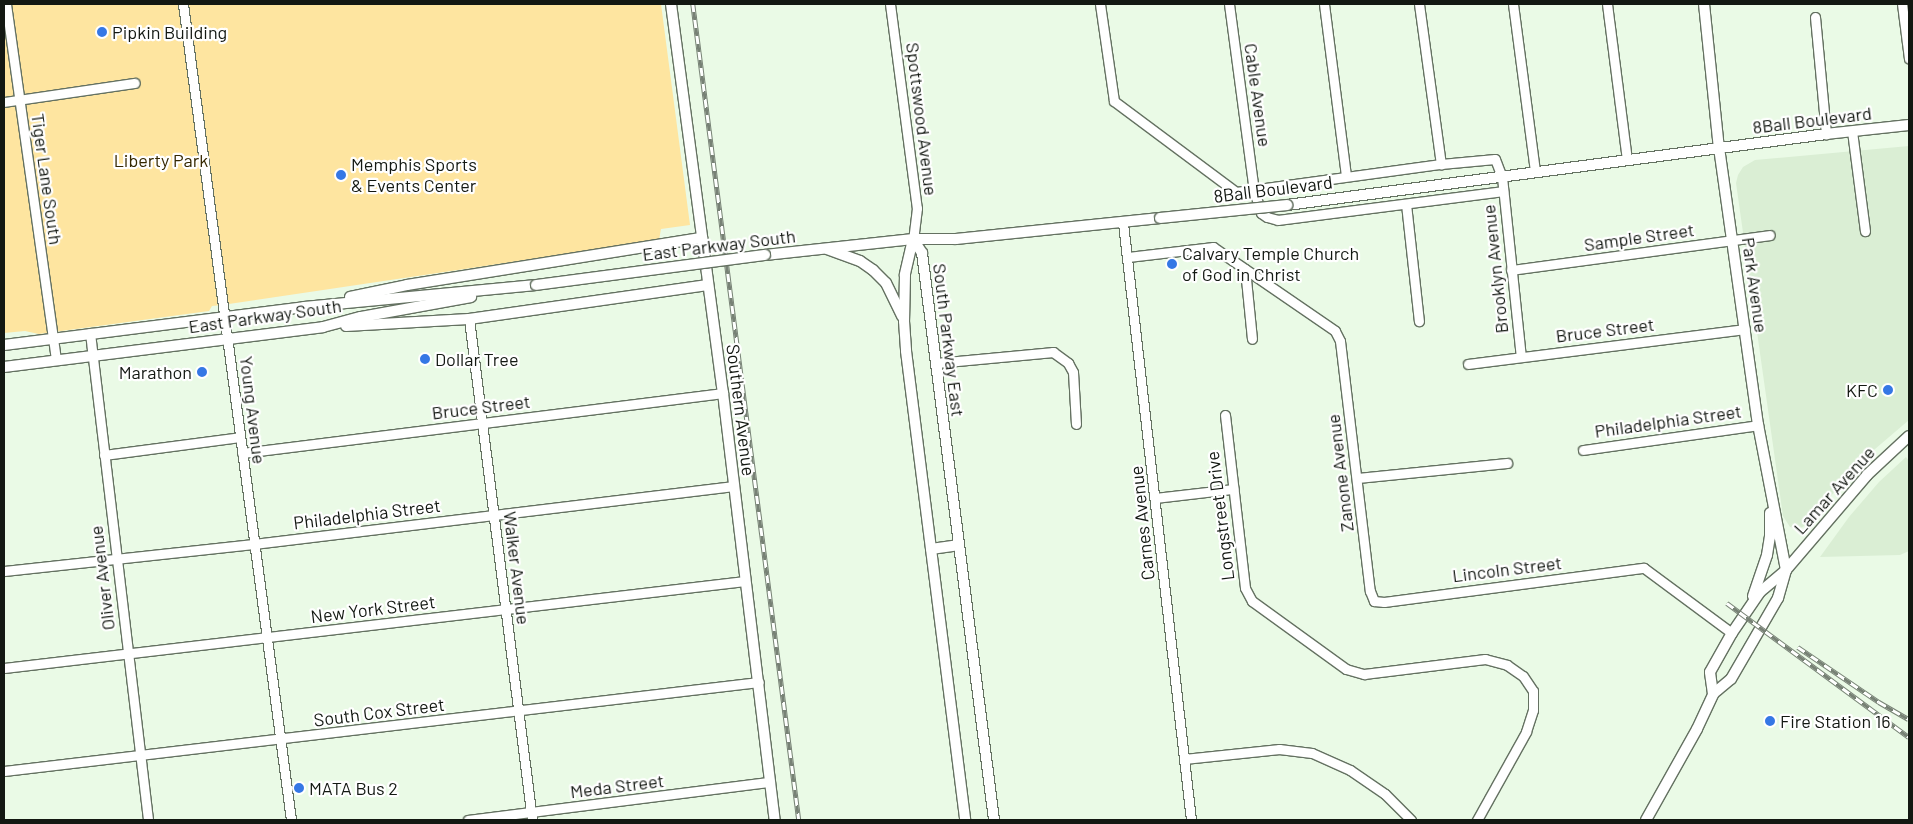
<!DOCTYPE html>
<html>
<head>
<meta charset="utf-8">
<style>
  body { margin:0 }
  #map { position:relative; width:1913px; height:824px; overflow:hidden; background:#eafae6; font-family:Barlow,sans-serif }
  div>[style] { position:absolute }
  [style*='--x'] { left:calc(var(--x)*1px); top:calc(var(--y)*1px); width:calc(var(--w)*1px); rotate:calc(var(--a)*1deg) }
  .built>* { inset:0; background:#daeed4 }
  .green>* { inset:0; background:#fee5a0 }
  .roads { filter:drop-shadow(1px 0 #647161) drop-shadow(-1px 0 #647161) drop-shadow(0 1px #647161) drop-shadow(0 -1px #647161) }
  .minor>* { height:9px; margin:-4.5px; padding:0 4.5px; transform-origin:4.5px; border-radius:4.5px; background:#fff }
  .major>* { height:10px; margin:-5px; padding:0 5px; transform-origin:5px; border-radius:5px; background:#fff }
  .rail>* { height:4.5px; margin-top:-2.25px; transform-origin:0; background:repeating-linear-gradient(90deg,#fff 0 8px,#778175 0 16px); box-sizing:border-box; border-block:1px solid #778175 }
  .bridges { filter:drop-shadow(1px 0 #647161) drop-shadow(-1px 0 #647161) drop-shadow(0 1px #647161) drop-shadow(0 -1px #647161) }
  .major-bridge>* { height:10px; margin:-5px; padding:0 5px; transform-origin:5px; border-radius:5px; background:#fff }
  .dots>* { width:14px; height:14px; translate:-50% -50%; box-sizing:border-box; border:2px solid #fff; border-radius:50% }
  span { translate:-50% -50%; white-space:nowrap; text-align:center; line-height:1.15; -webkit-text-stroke:4.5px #fff; paint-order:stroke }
  .poi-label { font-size:18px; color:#131812 }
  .left { translate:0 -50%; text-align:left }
  .right { translate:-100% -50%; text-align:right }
  .street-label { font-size:18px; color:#131812 }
  .park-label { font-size:18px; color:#352800 }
  .frame { position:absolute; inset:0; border:5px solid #131812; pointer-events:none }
</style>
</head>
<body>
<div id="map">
  <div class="built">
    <i style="clip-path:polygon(1909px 146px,1909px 420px,1861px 461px,1806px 525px,1799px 529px,1790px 527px,1783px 516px,1736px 183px,1738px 175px,1743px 167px,1755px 160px)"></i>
    <i style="clip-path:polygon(1906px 457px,1909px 461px,1909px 551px,1900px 555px,1820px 557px,1849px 517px,1879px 482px)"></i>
  </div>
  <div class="green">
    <i style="clip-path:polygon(4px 4px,661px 4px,690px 225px,661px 229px,659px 240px,222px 305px,212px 306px,209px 311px,39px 334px,25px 331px,4px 333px)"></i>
  </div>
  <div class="roads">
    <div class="minor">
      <i style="--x:6;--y:4;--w:359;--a:82"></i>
      <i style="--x:183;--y:4;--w:823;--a:82.46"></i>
      <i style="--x:890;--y:4;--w:206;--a:82.5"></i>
      <i style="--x:917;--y:208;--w:31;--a:97"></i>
      <i style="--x:1100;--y:4;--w:98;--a:81.8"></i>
      <i style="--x:1114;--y:101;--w:152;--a:36.7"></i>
      <i style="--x:1236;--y:192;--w:207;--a:-7.8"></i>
      <i style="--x:1441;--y:164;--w:54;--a:-5.3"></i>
      <i style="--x:1495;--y:159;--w:19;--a:69"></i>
      <i style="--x:1502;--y:177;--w:181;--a:84"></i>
      <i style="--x:1229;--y:4;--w:189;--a:82.4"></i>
      <i style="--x:1254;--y:191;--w:23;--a:72"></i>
      <i style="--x:1261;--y:213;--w:7;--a:34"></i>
      <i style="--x:1267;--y:217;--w:11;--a:15"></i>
      <i style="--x:1278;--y:220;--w:227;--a:-7.3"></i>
      <i style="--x:1324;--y:4;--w:173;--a:82.7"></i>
      <i style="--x:1419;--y:4;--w:162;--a:82.2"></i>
      <i style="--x:1513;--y:4;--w:169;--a:82.5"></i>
      <i style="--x:1607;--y:4;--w:157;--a:82.7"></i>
      <i style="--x:1902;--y:4;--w:55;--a:82.7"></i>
      <i style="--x:1815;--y:17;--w:118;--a:84.6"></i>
      <i style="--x:4;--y:102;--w:132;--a:-8.3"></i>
      <i style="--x:1852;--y:131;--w:101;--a:82.6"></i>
      <i style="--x:1406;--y:204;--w:118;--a:83.7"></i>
      <i style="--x:1123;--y:223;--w:601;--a:83.5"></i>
      <i style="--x:1128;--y:257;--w:86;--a:-6.7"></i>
      <i style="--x:1213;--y:247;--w:148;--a:34.5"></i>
      <i style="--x:1335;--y:331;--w:11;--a:63"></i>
      <i style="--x:1340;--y:341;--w:252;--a:83.2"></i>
      <i style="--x:1370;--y:591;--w:11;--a:68"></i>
      <i style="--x:1374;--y:601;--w:10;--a:6"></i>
      <i style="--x:1384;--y:602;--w:262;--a:-7.5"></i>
      <i style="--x:1644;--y:568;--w:109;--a:36.5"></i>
      <i style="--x:1245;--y:269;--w:70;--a:84.3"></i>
      <i style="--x:1511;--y:270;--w:261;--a:-7.7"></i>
      <i style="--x:469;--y:319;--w:505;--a:82.83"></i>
      <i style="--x:90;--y:333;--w:490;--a:83.2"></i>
      <i style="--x:936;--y:363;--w:118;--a:-5.4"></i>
      <i style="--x:1053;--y:352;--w:19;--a:36"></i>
      <i style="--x:1068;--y:363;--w:10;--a:61"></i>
      <i style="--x:1073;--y:372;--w:52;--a:86.7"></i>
      <i style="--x:1468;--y:364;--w:279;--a:-7.2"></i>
      <i style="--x:1225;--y:415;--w:174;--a:83.4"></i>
      <i style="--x:1245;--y:588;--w:15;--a:62"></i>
      <i style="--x:1252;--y:601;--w:116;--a:35.9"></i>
      <i style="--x:1346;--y:669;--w:19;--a:16"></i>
      <i style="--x:1364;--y:674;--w:122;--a:-7.1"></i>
      <i style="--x:1485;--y:659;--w:23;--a:15"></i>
      <i style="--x:1507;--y:665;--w:19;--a:35"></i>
      <i style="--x:1523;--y:676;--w:18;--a:56"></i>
      <i style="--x:1533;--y:691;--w:19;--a:90"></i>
      <i style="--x:1533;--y:710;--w:23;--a:108"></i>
      <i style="--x:1526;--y:732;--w:101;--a:119.1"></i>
      <i style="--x:1583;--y:450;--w:177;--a:-8.1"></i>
      <i style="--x:242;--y:453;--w:485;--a:-7.1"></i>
      <i style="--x:104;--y:455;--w:137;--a:-7.5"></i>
      <i style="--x:1357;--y:478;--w:151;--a:-5.7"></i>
      <i style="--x:1155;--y:498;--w:79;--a:-6.6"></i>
      <i style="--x:4;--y:571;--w:251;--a:-6.2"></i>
      <i style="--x:254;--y:544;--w:483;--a:-6.9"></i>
      <i style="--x:4;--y:668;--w:746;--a:-6.7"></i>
      <i style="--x:1184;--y:759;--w:96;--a:-6"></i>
      <i style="--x:1279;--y:749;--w:33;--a:7"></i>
      <i style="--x:1312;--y:753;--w:42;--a:24.1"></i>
      <i style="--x:1350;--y:770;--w:42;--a:34.4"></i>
      <i style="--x:1385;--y:794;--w:37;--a:45"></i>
      <i style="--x:4;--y:771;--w:760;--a:-6.72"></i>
      <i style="--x:468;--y:820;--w:304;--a:-7.2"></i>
    </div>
    <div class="major">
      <i style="--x:671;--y:4;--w:392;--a:82.4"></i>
      <i style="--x:723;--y:393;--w:430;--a:83.1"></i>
      <i style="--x:1287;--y:205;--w:544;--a:-7.5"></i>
      <i style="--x:1826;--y:134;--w:83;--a:-6.2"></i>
      <i style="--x:913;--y:239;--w:17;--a:57"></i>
      <i style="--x:922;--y:253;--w:572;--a:82.76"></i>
      <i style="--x:913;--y:239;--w:37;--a:103"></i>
      <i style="--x:905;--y:275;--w:46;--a:91.2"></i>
      <i style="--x:904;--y:321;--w:30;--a:86"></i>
      <i style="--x:906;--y:351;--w:473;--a:82.8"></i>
      <i style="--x:827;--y:249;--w:35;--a:20"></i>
      <i style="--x:860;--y:261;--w:16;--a:35"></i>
      <i style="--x:873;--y:270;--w:18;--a:45"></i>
      <i style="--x:886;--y:283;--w:37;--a:64"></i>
      <i style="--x:765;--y:255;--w:149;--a:-6.2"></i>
      <i style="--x:913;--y:239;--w:43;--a:0"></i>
      <i style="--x:956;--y:239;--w:205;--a:-5.9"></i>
      <i style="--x:350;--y:297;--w:58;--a:-11.9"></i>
      <i style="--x:407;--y:285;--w:299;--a:-9.1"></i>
      <i style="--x:346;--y:326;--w:123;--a:-3.3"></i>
      <i style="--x:469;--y:319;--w:241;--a:-8.1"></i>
      <i style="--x:4;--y:345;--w:302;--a:-7.2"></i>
      <i style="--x:304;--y:307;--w:233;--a:-5.4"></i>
      <i style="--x:4;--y:367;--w:321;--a:-7.1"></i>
      <i style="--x:323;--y:327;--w:39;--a:-15"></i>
      <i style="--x:361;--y:317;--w:112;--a:-10.3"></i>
      <i style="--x:931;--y:549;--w:27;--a:-8"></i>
      <i style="--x:1753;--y:596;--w:43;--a:-71.1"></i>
      <i style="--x:1767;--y:555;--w:18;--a:-81"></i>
      <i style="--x:1770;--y:537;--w:24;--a:-90"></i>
      <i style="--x:1713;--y:694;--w:22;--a:-98"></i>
      <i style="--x:1710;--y:672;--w:45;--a:-60.6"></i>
      <i style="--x:1732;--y:633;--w:50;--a:-55.7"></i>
      <i style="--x:1760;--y:592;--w:34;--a:-40"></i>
      <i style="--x:1786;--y:570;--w:125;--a:-49.5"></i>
      <i style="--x:1867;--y:475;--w:57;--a:-42.9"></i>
      <i style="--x:1646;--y:820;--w:104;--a:-60.7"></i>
      <i style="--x:1697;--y:729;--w:38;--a:-65"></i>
      <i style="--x:1713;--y:694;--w:23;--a:-40"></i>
      <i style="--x:1731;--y:679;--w:94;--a:-59.9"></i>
      <i style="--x:1778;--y:598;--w:29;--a:-74"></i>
      <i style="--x:1786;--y:570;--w:148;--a:-100.9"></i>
      <i style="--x:1758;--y:425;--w:279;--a:-98"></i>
      <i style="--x:1719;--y:149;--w:146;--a:-95.9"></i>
    </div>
  </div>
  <div class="rail">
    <i style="--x:693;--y:4;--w:823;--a:82.6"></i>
    <i style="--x:1727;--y:603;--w:226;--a:36.4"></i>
    <i style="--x:1798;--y:647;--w:98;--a:34.2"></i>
    <i style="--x:1879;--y:702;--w:34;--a:30"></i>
  </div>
  <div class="bridges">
    <div class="major-bridge">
      <i style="--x:1160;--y:218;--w:128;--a:-5.8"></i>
      <i style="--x:536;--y:285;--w:231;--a:-7.5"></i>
    </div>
  </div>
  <div class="dots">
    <i style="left:102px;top:32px;background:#3577e5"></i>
    <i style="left:341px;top:175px;background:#3577e5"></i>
    <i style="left:1172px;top:264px;background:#3577e5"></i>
    <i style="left:425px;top:359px;background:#3577e5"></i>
    <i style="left:202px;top:372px;background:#3577e5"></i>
    <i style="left:1888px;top:390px;background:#3577e5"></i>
    <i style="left:1770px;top:721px;background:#3577e5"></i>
    <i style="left:299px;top:788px;background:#3577e5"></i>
  </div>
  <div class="poi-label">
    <span class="left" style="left:112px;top:32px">Pipkin Building</span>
    <span class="left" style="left:351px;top:175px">Memphis Sports<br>&amp; Events Center</span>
    <span class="left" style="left:1182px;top:264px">Calvary Temple Church<br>of God in Christ</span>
    <span class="left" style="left:435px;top:359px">Dollar Tree</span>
    <span class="right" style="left:192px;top:372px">Marathon</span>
    <span class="right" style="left:1878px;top:390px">KFC</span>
    <span class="left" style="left:1780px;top:721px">Fire Station 16</span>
    <span class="left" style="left:309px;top:788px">MATA Bus 2</span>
  </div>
  <div class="street-label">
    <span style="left:1258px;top:95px;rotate:82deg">Cable Avenue</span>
    <span style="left:922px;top:119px;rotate:83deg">Spottswood Avenue</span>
    <span style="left:1812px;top:120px;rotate:-7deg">8Ball Boulevard</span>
    <span style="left:47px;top:179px;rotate:82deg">Tiger Lane South</span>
    <span style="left:1273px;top:189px;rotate:-7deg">8Ball Boulevard</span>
    <span style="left:1639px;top:237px;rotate:-8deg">Sample Street</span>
    <span style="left:719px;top:245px;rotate:-7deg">East Parkway South</span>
    <span style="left:1495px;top:269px;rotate:-96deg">Brooklyn Avenue</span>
    <span style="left:1755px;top:285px;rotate:82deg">Park Avenue</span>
    <span style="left:265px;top:316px;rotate:-8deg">East Parkway South</span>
    <span style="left:1605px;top:330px;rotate:-7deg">Bruce Street</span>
    <span style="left:949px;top:340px;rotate:83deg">South Parkway East</span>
    <span style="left:481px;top:407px;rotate:-7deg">Bruce Street</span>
    <span style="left:253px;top:410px;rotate:83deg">Young Avenue</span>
    <span style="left:741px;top:410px;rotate:83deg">Southern Avenue</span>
    <span style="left:1668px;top:421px;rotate:-8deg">Philadelphia Street</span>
    <span style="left:1340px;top:473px;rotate:-97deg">Zanone Avenue</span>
    <span style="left:1834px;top:490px;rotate:-48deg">Lamar Avenue</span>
    <span style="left:367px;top:514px;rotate:-7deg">Philadelphia Street</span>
    <span style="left:1220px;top:516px;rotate:-97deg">Longstreet Drive</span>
    <span style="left:1142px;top:523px;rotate:-96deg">Carnes Avenue</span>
    <span style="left:517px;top:568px;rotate:83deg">Walker Avenue</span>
    <span style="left:1507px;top:569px;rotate:-7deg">Lincoln Street</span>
    <span style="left:102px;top:578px;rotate:-97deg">Oliver Avenue</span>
    <span style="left:373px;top:609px;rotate:-7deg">New York Street</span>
    <span style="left:379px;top:712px;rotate:-7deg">South Cox Street</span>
    <span style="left:617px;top:786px;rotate:-7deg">Meda Street</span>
  </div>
  <div class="park-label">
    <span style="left:161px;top:160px">Liberty Park</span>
  </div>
  <div class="frame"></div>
</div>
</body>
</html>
